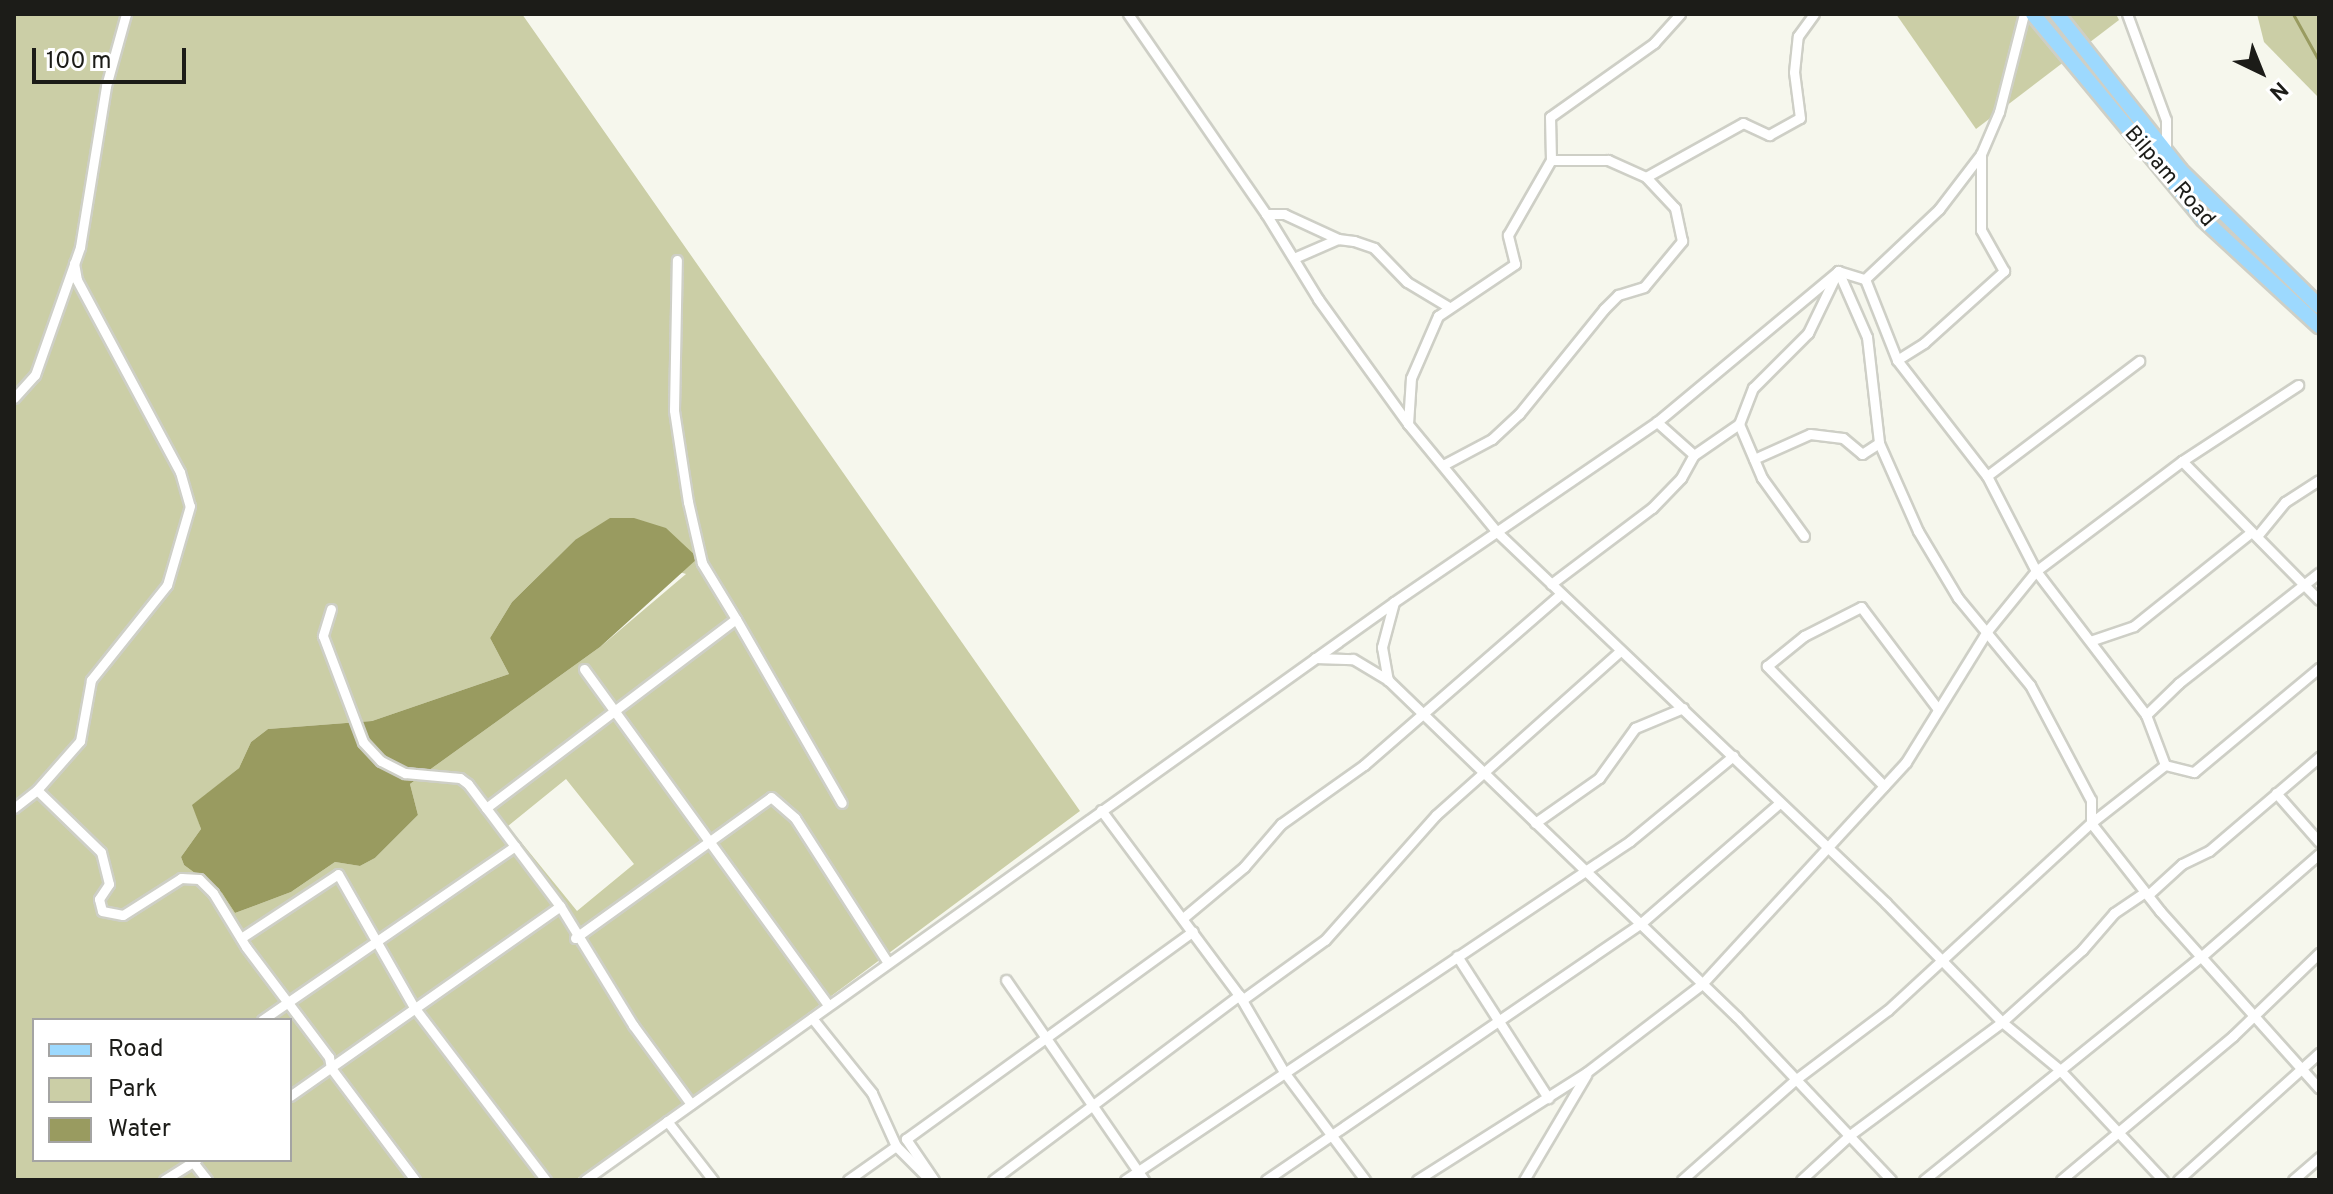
<!DOCTYPE html>
<html>
<head>
<meta charset="utf-8">
<style>
  body { margin:0 }
  #map { position:relative; width:2333px; height:1194px; overflow:hidden; background:#f6f7ed; font-family:Overpass,sans-serif }
  div>[style] { position:absolute }
  [style*='--x'] { left:calc(var(--x)*1px); top:calc(var(--y)*1px); width:calc(var(--w)*1px); rotate:calc(var(--a)*1deg) }
  .green>* { inset:0; background:#cbcea6 }
  .water>* { inset:0; background:#999b60 }
  .stream>* { height:3px; margin:-1.5px; padding:0 1.5px; transform-origin:1.5px; border-radius:1.5px; background:#999b60 }
  .roads { filter:drop-shadow(2px 0 #cecfc6) drop-shadow(-2px 0 #cecfc6) drop-shadow(0 2px #cecfc6) drop-shadow(0 -2px #cecfc6) }
  .minor>* { height:9px; margin:-4.5px; padding:0 4.5px; transform-origin:4.5px; border-radius:4.5px; background:#fff }
  .primary>* { height:14px; margin:-7px; padding:0 7px; transform-origin:7px; border-radius:7px; background:#9dd9fe }
  span { translate:-50% -50%; white-space:nowrap; text-align:center; line-height:1.15; -webkit-text-stroke:6px #fff; paint-order:stroke }
  .street-label { font-size:22px; color:#1c1c18 }
  .frame { position:absolute; inset:0; border:16px solid #1c1c18; pointer-events:none }
  .legend { position:absolute; left:32px; top:1018px; width:260px; height:144px; box-sizing:border-box; background:#fff; border:2px solid #a4a4a3; margin:0; padding:10px 14px; list-style:none; font-size:24px; color:#1c1c18 }
  .legend li { display:flex; align-items:center; gap:16px; height:40px }
  .legend b { width:40px; border:2px solid #a4a4a3 }
  .north { position:absolute; left:2221px; top:32px; width:80px; height:80px; -webkit-text-stroke:6px #fff; paint-order:stroke; rotate:137deg; font-size:22px; font-weight:700; line-height:32px; text-align:center; color:#1c1c18 }
  .north::after { content:''; display:block; margin:auto; width:28px; height:36px; background:#1c1c18; clip-path:polygon(50% 0,100% 100%,50% 72%,0 100%) }
  .scale { position:absolute; left:32px; top:48px; width:154px; height:36px; box-sizing:border-box; border:4px solid #1c1c18; border-top:0; padding-left:10px; font-size:24px; line-height:28px; white-space:nowrap; color:#1c1c18; -webkit-text-stroke:6px #fff; paint-order:stroke }
</style>
</head>
<body>
<div id="map">
  <div class="green">
    <i style="clip-path:polygon(evenodd,14px 14px,522px 14px,1080px 811px,674px 1113px,575px 1180px,14px 1180px,14px 14px,575px 540px,686px 574px,600px 647px,410px 784px,418px 815px,375px 858px,360px 866px,335px 862px,291px 892px,235px 913px,222px 893px,184px 865px,181px 857px,201px 829px,193px 805px,239px 768px,251px 742px,268px 729px,372px 721px,509px 674px,490px 638px,512px 602px,575px 540px,14px 14px,566px 779px,634px 864px,577px 911px,508px 826px,566px 779px,14px 14px,34px 1020px,290px 1020px,290px 1160px,34px 1160px,34px 1020px)"></i>
    <i style="clip-path:polygon(1896px 14px,2116px 14px,2119px 20px,1976px 129px)"></i>
    <i style="clip-path:polygon(2257px 14px,2319px 14px,2319px 98px,2264px 42px)"></i>
  </div>
  <div class="water">
    <i style="clip-path:polygon(610px 518px,634px 518px,666px 528px,698px 558px,600px 647px,410px 784px,418px 815px,375px 858px,360px 866px,335px 862px,291px 892px,235px 913px,222px 893px,184px 865px,181px 857px,201px 829px,192px 805px,239px 768px,251px 742px,268px 729px,372px 721px,509px 674px,490px 638px,512px 602px,575px 540px)"></i>
  </div>
  <div class="stream">
    <i style="--x:2293;--y:14;--w:54;--a:61"></i>
  </div>
  <div class="roads">
    <div class="minor">
      <i style="--x:1128;--y:14;--w:243;--a:55.4"></i>
      <i style="--x:1266;--y:214;--w:100;--a:58.5"></i>
      <i style="--x:1318;--y:299;--w:154;--a:54.2"></i>
      <i style="--x:1408;--y:424;--w:140;--a:50.5"></i>
      <i style="--x:1497;--y:532;--w:538;--a:43.64"></i>
      <i style="--x:1886;--y:903;--w:166;--a:45.7"></i>
      <i style="--x:2002;--y:1022;--w:74;--a:39.5"></i>
      <i style="--x:2059;--y:1069;--w:152;--a:46.9"></i>
      <i style="--x:2127;--y:14;--w:113;--a:69.8"></i>
      <i style="--x:2166;--y:120;--w:31;--a:90"></i>
      <i style="--x:1646;--y:177;--w:111;--a:-29.1"></i>
      <i style="--x:1743;--y:123;--w:29;--a:25"></i>
      <i style="--x:1769;--y:135;--w:35;--a:-29"></i>
      <i style="--x:1800;--y:118;--w:46;--a:-97.4"></i>
      <i style="--x:1794;--y:72;--w:36;--a:-84"></i>
      <i style="--x:1798;--y:36;--w:27;--a:-54"></i>
      <i style="--x:1266;--y:214;--w:18;--a:0"></i>
      <i style="--x:1284;--y:214;--w:60;--a:24.8"></i>
      <i style="--x:1294;--y:258;--w:48;--a:-23.4"></i>
      <i style="--x:1338;--y:239;--w:16;--a:7"></i>
      <i style="--x:1354;--y:241;--w:21;--a:19"></i>
      <i style="--x:1374;--y:248;--w:47;--a:45.9"></i>
      <i style="--x:1407;--y:282;--w:47;--a:31"></i>
      <i style="--x:74;--y:263;--w:17;--a:80"></i>
      <i style="--x:77;--y:280;--w:218;--a:61.8"></i>
      <i style="--x:180;--y:472;--w:35;--a:74"></i>
      <i style="--x:190;--y:506;--w:82;--a:106.2"></i>
      <i style="--x:167;--y:585;--w:122;--a:128.7"></i>
      <i style="--x:91;--y:680;--w:62;--a:100.2"></i>
      <i style="--x:80;--y:741;--w:65;--a:131.3"></i>
      <i style="--x:37;--y:790;--w:89;--a:44.1"></i>
      <i style="--x:101;--y:852;--w:33;--a:76"></i>
      <i style="--x:109;--y:884;--w:18;--a:124"></i>
      <i style="--x:99;--y:899;--w:12;--a:76"></i>
      <i style="--x:102;--y:911;--w:21;--a:11"></i>
      <i style="--x:123;--y:915;--w:69;--a:-32.5"></i>
      <i style="--x:181;--y:878;--w:18;--a:3"></i>
      <i style="--x:199;--y:879;--w:20;--a:45"></i>
      <i style="--x:213;--y:893;--w:63;--a:58.6"></i>
      <i style="--x:246;--y:947;--w:138;--a:53"></i>
      <i style="--x:329;--y:1057;--w:11;--a:80"></i>
      <i style="--x:331;--y:1068;--w:140;--a:53.1"></i>
      <i style="--x:1865;--y:279;--w:87;--a:68.4"></i>
      <i style="--x:1897;--y:360;--w:147;--a:52.2"></i>
      <i style="--x:1987;--y:476;--w:107;--a:62.7"></i>
      <i style="--x:2036;--y:571;--w:183;--a:-37"></i>
      <i style="--x:2182;--y:461;--w:139;--a:-33.2"></i>
      <i style="--x:1897;--y:360;--w:32;--a:-32"></i>
      <i style="--x:1924;--y:343;--w:108;--a:-42"></i>
      <i style="--x:2004;--y:271;--w:47;--a:-119.3"></i>
      <i style="--x:1981;--y:230;--w:76;--a:-90"></i>
      <i style="--x:14;--y:398;--w:31;--a:-48"></i>
      <i style="--x:35;--y:375;--w:136;--a:-70.6"></i>
      <i style="--x:80;--y:247;--w:163;--a:-80.8"></i>
      <i style="--x:106;--y:86;--w:75;--a:-74.5"></i>
      <i style="--x:1408;--y:424;--w:46;--a:-86.3"></i>
      <i style="--x:1411;--y:378;--w:68;--a:-66.5"></i>
      <i style="--x:1438;--y:316;--w:93;--a:-34"></i>
      <i style="--x:1515;--y:264;--w:30;--a:-104"></i>
      <i style="--x:1508;--y:235;--w:86;--a:-60.2"></i>
      <i style="--x:1551;--y:160;--w:43;--a:-91.3"></i>
      <i style="--x:1550;--y:117;--w:128;--a:-35.4"></i>
      <i style="--x:1654;--y:43;--w:39;--a:-48"></i>
      <i style="--x:1694;--y:455;--w:55;--a:-34.6"></i>
      <i style="--x:1754;--y:459;--w:61;--a:-24.1"></i>
      <i style="--x:1810;--y:434;--w:33;--a:7"></i>
      <i style="--x:1843;--y:438;--w:25;--a:40"></i>
      <i style="--x:1862;--y:454;--w:20;--a:-33"></i>
      <i style="--x:2182;--y:461;--w:195;--a:45.4"></i>
      <i style="--x:1445;--y:464;--w:53;--a:-28"></i>
      <i style="--x:1492;--y:439;--w:37;--a:-43"></i>
      <i style="--x:1519;--y:414;--w:135;--a:-51"></i>
      <i style="--x:1604;--y:309;--w:20;--a:-45"></i>
      <i style="--x:1618;--y:295;--w:27;--a:-17"></i>
      <i style="--x:1644;--y:287;--w:60;--a:-50.4"></i>
      <i style="--x:1682;--y:241;--w:34;--a:-102"></i>
      <i style="--x:1675;--y:208;--w:42;--a:-133.1"></i>
      <i style="--x:1646;--y:177;--w:42;--a:-155.9"></i>
      <i style="--x:1608;--y:160;--w:57;--a:180"></i>
      <i style="--x:1987;--y:476;--w:191;--a:-37.1"></i>
      <i style="--x:2258;--y:535;--w:43;--a:-50.7"></i>
      <i style="--x:2285;--y:502;--w:40;--a:-32.9"></i>
      <i style="--x:1804;--y:536;--w:72;--a:-125.9"></i>
      <i style="--x:1762;--y:478;--w:59;--a:-113.1"></i>
      <i style="--x:1739;--y:424;--w:39;--a:-69"></i>
      <i style="--x:1753;--y:388;--w:78;--a:-45"></i>
      <i style="--x:1808;--y:333;--w:69;--a:-64.2"></i>
      <i style="--x:1838;--y:271;--w:72;--a:66.3"></i>
      <i style="--x:1867;--y:337;--w:107;--a:83.5"></i>
      <i style="--x:1879;--y:443;--w:96;--a:66.1"></i>
      <i style="--x:1918;--y:531;--w:78;--a:59.2"></i>
      <i style="--x:1958;--y:598;--w:113;--a:50.4"></i>
      <i style="--x:2030;--y:685;--w:130;--a:62.1"></i>
      <i style="--x:2091;--y:800;--w:23;--a:90"></i>
      <i style="--x:2091;--y:823;--w:112;--a:51.9"></i>
      <i style="--x:2160;--y:911;--w:238;--a:48.1"></i>
      <i style="--x:1551;--y:584;--w:126;--a:-37"></i>
      <i style="--x:1652;--y:508;--w:42;--a:-46"></i>
      <i style="--x:1681;--y:478;--w:26;--a:-61"></i>
      <i style="--x:1694;--y:455;--w:50;--a:-138.3"></i>
      <i style="--x:1394;--y:602;--w:47;--a:104.9"></i>
      <i style="--x:1382;--y:647;--w:34;--a:80"></i>
      <i style="--x:1388;--y:680;--w:485;--a:44"></i>
      <i style="--x:1737;--y:1017;--w:224;--a:46.6"></i>
      <i style="--x:331;--y:609;--w:28;--a:107"></i>
      <i style="--x:323;--y:636;--w:113;--a:69.3"></i>
      <i style="--x:363;--y:742;--w:26;--a:47"></i>
      <i style="--x:381;--y:761;--w:27;--a:27"></i>
      <i style="--x:405;--y:773;--w:55;--a:5.2"></i>
      <i style="--x:460;--y:778;--w:10;--a:37"></i>
      <i style="--x:468;--y:784;--w:153;--a:53"></i>
      <i style="--x:560;--y:906;--w:140;--a:58.5"></i>
      <i style="--x:633;--y:1025;--w:98;--a:53.7"></i>
      <i style="--x:736;--y:619;--w:212;--a:60.1"></i>
      <i style="--x:2090;--y:641;--w:46;--a:-18.8"></i>
      <i style="--x:2134;--y:626;--w:147;--a:-38.7"></i>
      <i style="--x:1315;--y:658;--w:38;--a:2"></i>
      <i style="--x:1353;--y:659;--w:41;--a:31"></i>
      <i style="--x:584;--y:669;--w:415;--a:54"></i>
      <i style="--x:2165;--y:765;--w:30;--a:14"></i>
      <i style="--x:2194;--y:772;--w:163;--a:-39.8"></i>
      <i style="--x:1884;--y:786;--w:168;--a:-134.3"></i>
      <i style="--x:1767;--y:666;--w:48;--a:-39"></i>
      <i style="--x:1804;--y:636;--w:64;--a:-27"></i>
      <i style="--x:1861;--y:607;--w:128;--a:53"></i>
      <i style="--x:2276;--y:793;--w:65;--a:48.7"></i>
      <i style="--x:14;--y:808;--w:29;--a:-38"></i>
      <i style="--x:486;--y:808;--w:313;--a:-37.1"></i>
      <i style="--x:736;--y:619;--w:66;--a:-121.3"></i>
      <i style="--x:702;--y:563;--w:63;--a:-102.9"></i>
      <i style="--x:688;--y:502;--w:93;--a:-98.7"></i>
      <i style="--x:674;--y:410;--w:150;--a:-88.9"></i>
      <i style="--x:1101;--y:810;--w:231;--a:53.3"></i>
      <i style="--x:1239;--y:995;--w:89;--a:59.7"></i>
      <i style="--x:1284;--y:1072;--w:135;--a:53.1"></i>
      <i style="--x:1535;--y:823;--w:78;--a:-35.1"></i>
      <i style="--x:1599;--y:778;--w:62;--a:-54.2"></i>
      <i style="--x:1635;--y:728;--w:52;--a:-22.6"></i>
      <i style="--x:2148;--y:895;--w:46;--a:-42.4"></i>
      <i style="--x:2182;--y:864;--w:30;--a:-26"></i>
      <i style="--x:2209;--y:851;--w:145;--a:-40.5"></i>
      <i style="--x:1183;--y:918;--w:80;--a:-39.9"></i>
      <i style="--x:1244;--y:867;--w:57;--a:-49.3"></i>
      <i style="--x:1281;--y:824;--w:102;--a:-35.4"></i>
      <i style="--x:1364;--y:765;--w:261;--a:-41"></i>
      <i style="--x:241;--y:938;--w:116;--a:-33.4"></i>
      <i style="--x:338;--y:874;--w:153;--a:60.3"></i>
      <i style="--x:414;--y:1007;--w:218;--a:52.7"></i>
      <i style="--x:575;--y:938;--w:241;--a:-35.7"></i>
      <i style="--x:771;--y:797;--w:32;--a:41"></i>
      <i style="--x:795;--y:818;--w:172;--a:57.3"></i>
      <i style="--x:1457;--y:956;--w:169;--a:57.3"></i>
      <i style="--x:1006;--y:980;--w:243;--a:55.4"></i>
      <i style="--x:1242;--y:1000;--w:102;--a:-35.9"></i>
      <i style="--x:1325;--y:940;--w:167;--a:-48.4"></i>
      <i style="--x:1436;--y:815;--w:246;--a:-41.7"></i>
      <i style="--x:812;--y:1018;--w:96;--a:51.3"></i>
      <i style="--x:872;--y:1093;--w:58;--a:65.6"></i>
      <i style="--x:896;--y:1146;--w:42;--a:45"></i>
      <i style="--x:262;--y:1020;--w:307;--a:-34.5"></i>
      <i style="--x:290;--y:1096;--w:330;--a:-35.1"></i>
      <i style="--x:667;--y:1121;--w:75;--a:52.1"></i>
      <i style="--x:193;--y:1162;--w:23;--a:52"></i>
      <i style="--x:164;--y:1180;--w:38;--a:-32"></i>
      <i style="--x:585;--y:1180;--w:994;--a:-35.54"></i>
      <i style="--x:1394;--y:602;--w:319;--a:-34.4"></i>
      <i style="--x:1657;--y:422;--w:236;--a:-39.8"></i>
      <i style="--x:1838;--y:271;--w:28;--a:17"></i>
      <i style="--x:1865;--y:279;--w:102;--a:-43.4"></i>
      <i style="--x:1939;--y:209;--w:69;--a:-52.6"></i>
      <i style="--x:1981;--y:154;--w:46;--a:-66.8"></i>
      <i style="--x:1999;--y:112;--w:101;--a:-75.7"></i>
      <i style="--x:848;--y:1180;--w:59;--a:-35.3"></i>
      <i style="--x:934;--y:1180;--w:50;--a:-124.3"></i>
      <i style="--x:906;--y:1139;--w:354;--a:-35.9"></i>
      <i style="--x:993;--y:1180;--w:308;--a:-36.9"></i>
      <i style="--x:1125;--y:1180;--w:608;--a:-33.87"></i>
      <i style="--x:1630;--y:841;--w:134;--a:-39.5"></i>
      <i style="--x:1266;--y:1180;--w:452;--a:-34.4"></i>
      <i style="--x:1639;--y:925;--w:184;--a:-41"></i>
      <i style="--x:1417;--y:1180;--w:201;--a:-32.4"></i>
      <i style="--x:1587;--y:1072;--w:145;--a:-37.4"></i>
      <i style="--x:1702;--y:984;--w:301;--a:-47.4"></i>
      <i style="--x:1906;--y:762;--w:155;--a:-58.2"></i>
      <i style="--x:1988;--y:630;--w:76;--a:-50.9"></i>
      <i style="--x:2036;--y:571;--w:181;--a:52.6"></i>
      <i style="--x:1524;--y:1180;--w:122;--a:-59.4"></i>
      <i style="--x:1682;--y:1180;--w:151;--a:-41.5"></i>
      <i style="--x:1795;--y:1080;--w:116;--a:-37"></i>
      <i style="--x:1888;--y:1010;--w:276;--a:-42.7"></i>
      <i style="--x:2091;--y:823;--w:94;--a:-38.1"></i>
      <i style="--x:2165;--y:765;--w:53;--a:-110.8"></i>
      <i style="--x:2146;--y:715;--w:46;--a:-44.1"></i>
      <i style="--x:2179;--y:683;--w:178;--a:-38.2"></i>
      <i style="--x:1801;--y:1180;--w:67;--a:-42.6"></i>
      <i style="--x:1850;--y:1135;--w:189;--a:-36.6"></i>
      <i style="--x:2002;--y:1022;--w:108;--a:-42"></i>
      <i style="--x:2082;--y:950;--w:49;--a:-49.1"></i>
      <i style="--x:2114;--y:913;--w:37;--a:-34"></i>
      <i style="--x:1924;--y:1180;--w:357;--a:-38.9"></i>
      <i style="--x:2202;--y:956;--w:155;--a:-41.1"></i>
      <i style="--x:2061;--y:1180;--w:224;--a:-39.9"></i>
      <i style="--x:2233;--y:1036;--w:120;--a:-44"></i>
      <i style="--x:2178;--y:1180;--w:190;--a:-42"></i>
      <i style="--x:2293;--y:1180;--w:35;--a:-41"></i>
    </div>
    <div class="primary">
      <i style="--x:2033;--y:14;--w:266;--a:50.3"></i>
      <i style="--x:2203;--y:219;--w:158;--a:42.7"></i>
      <i style="--x:2057;--y:14;--w:199;--a:51.7"></i>
      <i style="--x:2180;--y:170;--w:194;--a:44.4"></i>
    </div>
  </div>
  <div class="street-label">
    <span style="left:2169px;top:177px;rotate:49deg">Bilpam Road</span>
  </div>
  <div class="frame"></div>
  <ul class="legend">
  <li><b style="height:10px;background:#9dd9fe"></b>Road</li>
  <li><b style="height:22px;background:#cbcea6"></b>Park</li>
  <li><b style="height:22px;background:#999b60"></b>Water</li>
  </ul>
  <div class="north">N</div>
  <div class="scale">100 m</div>
</div>
</body>
</html>
